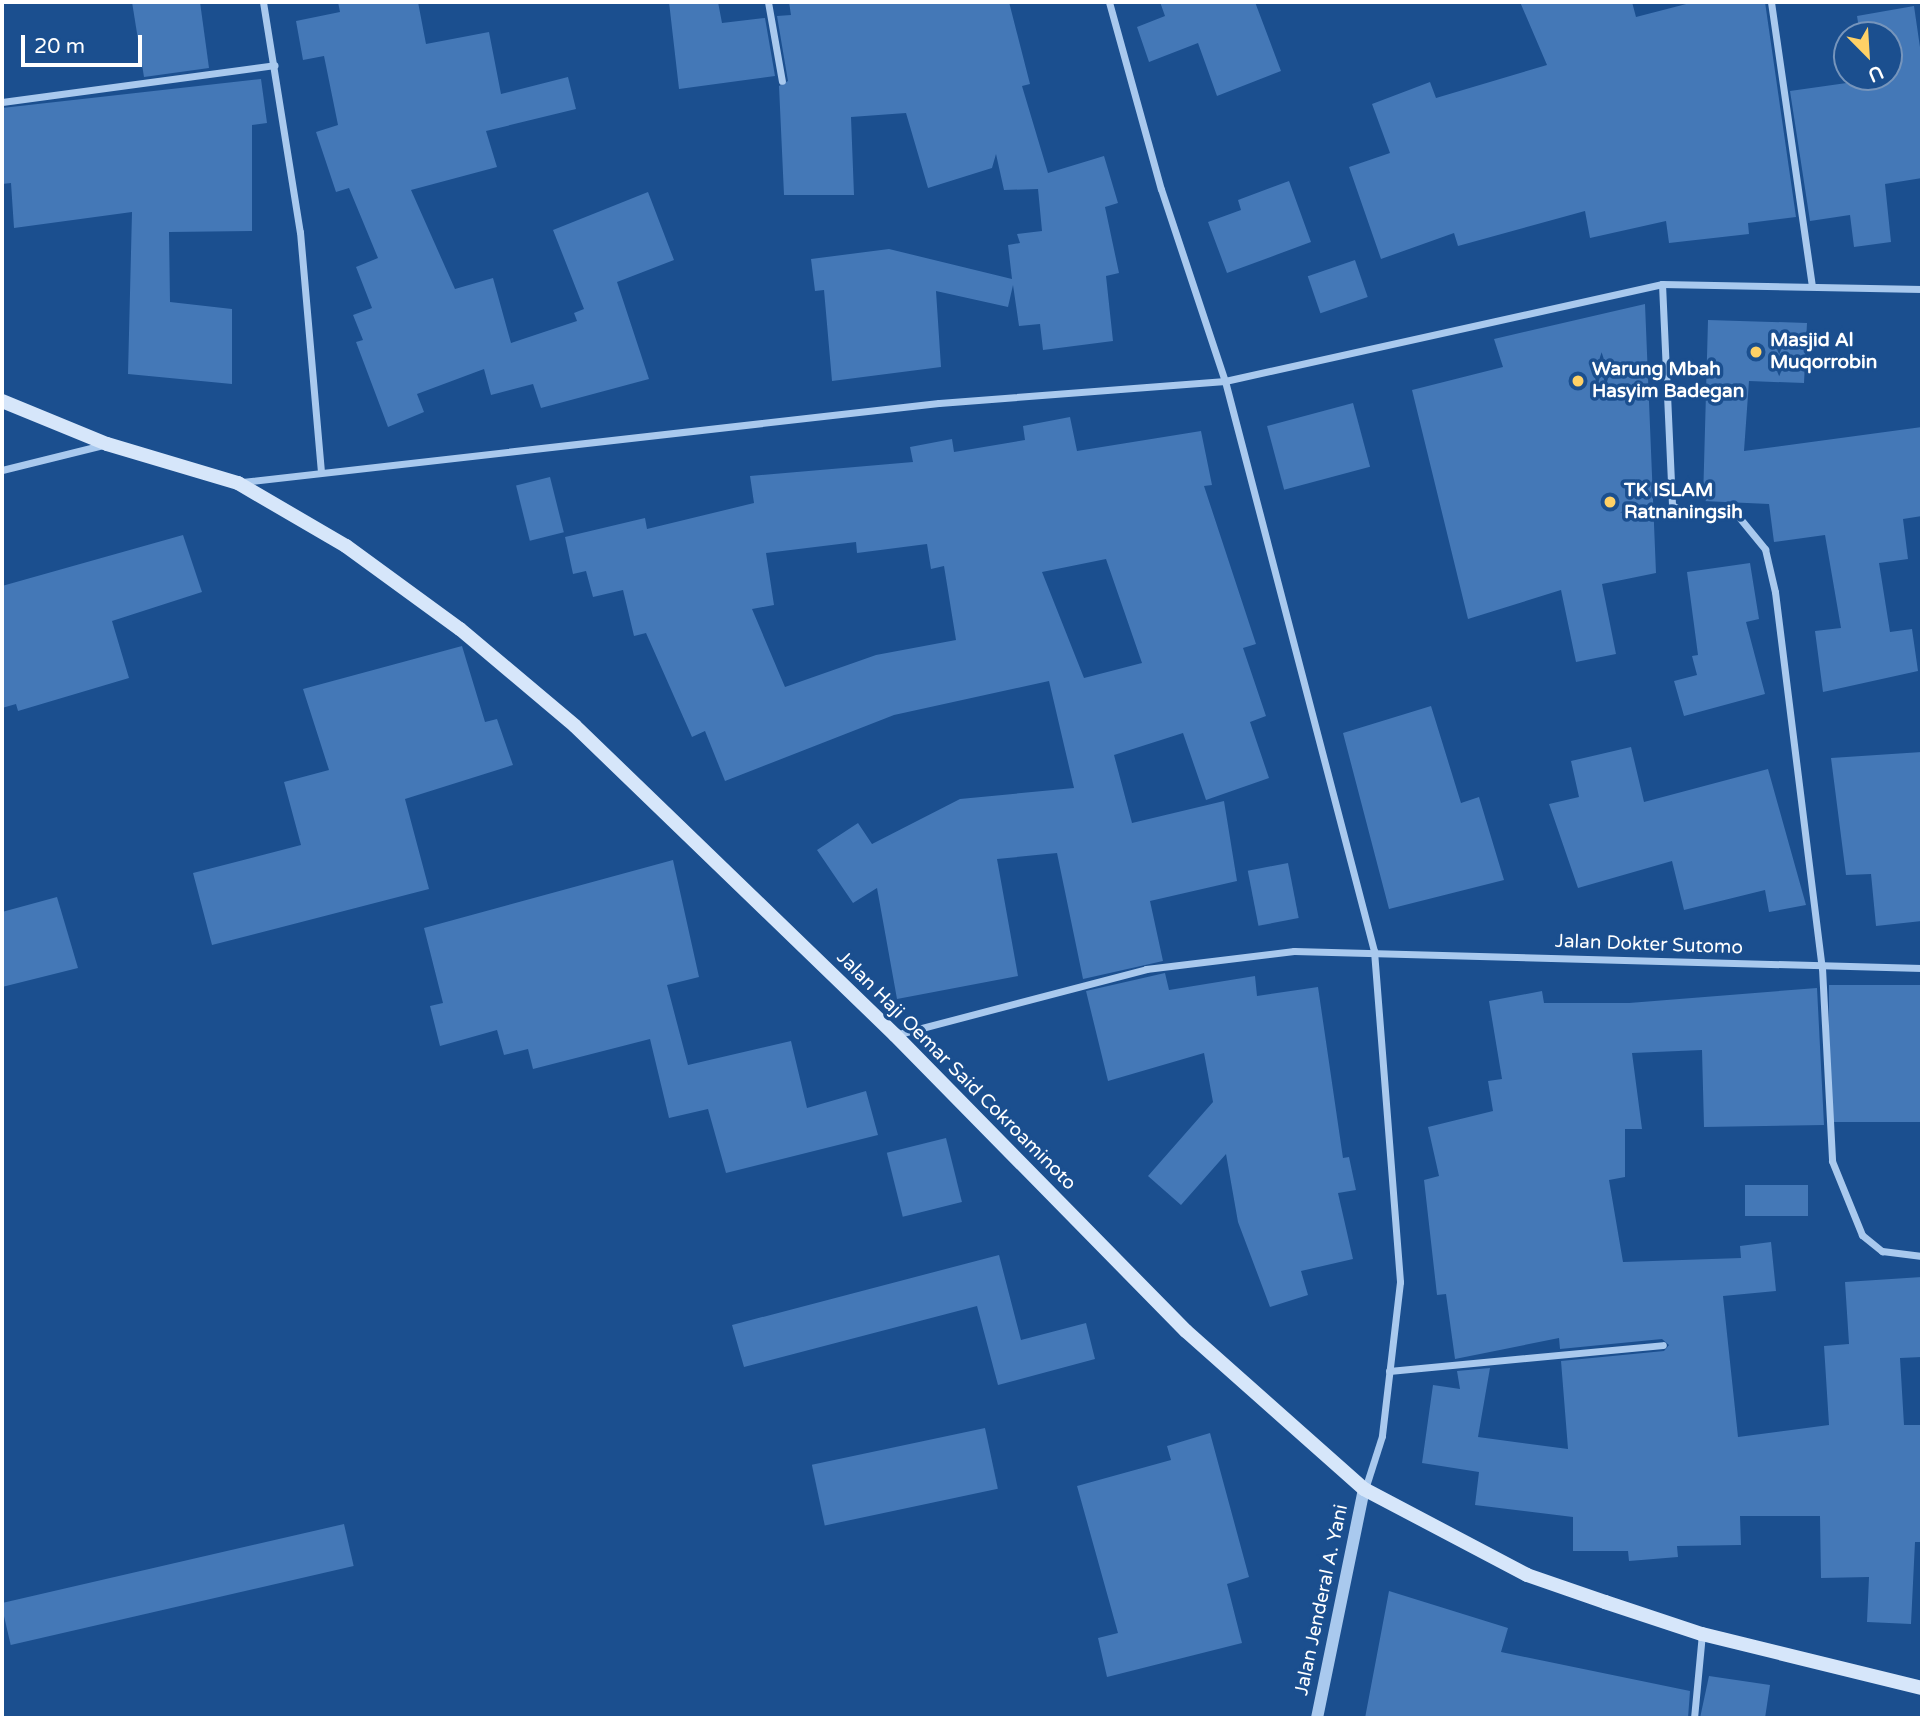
<!DOCTYPE html>
<html>
<head>
<meta charset="utf-8">
<style>
  body { margin:0 }
  #map { position:relative; width:1924px; height:1720px; overflow:hidden; background:#1b4f8f; font-family:"Varela Round",sans-serif }
  div>[style] { position:absolute }
  [style*='--x'] { left:calc(var(--x)*1px); top:calc(var(--y)*1px); width:calc(var(--w)*1px); rotate:calc(var(--a)*1deg) }
  .building>* { inset:0; background:#4478b7; transform-origin:0 0 }
  .minor>* { height:7px; margin:-3.5px; padding:0 3.5px; transform-origin:3.5px; border-radius:3.5px; background:#a9c9ee }
  .tertiary>* { height:12px; margin:-6px; padding:0 6px; transform-origin:6px; border-radius:6px; background:#a9c9ee }
  .secondary>* { height:14px; margin:-7px; padding:0 7px; transform-origin:7px; border-radius:7px; background:#d6e6fa }
  .dots>* { width:19px; height:19px; translate:-50% -50%; box-sizing:border-box; border:4px solid #1b4f8f; border-radius:50% }
  span { translate:-50% -50%; white-space:nowrap; text-align:center; line-height:1.15; -webkit-text-stroke:7px #1b4f8f; paint-order:stroke }
  .poi-label { font-size:19px; color:#fff; font-weight:700 }
  .left { translate:0 -50%; text-align:left }
  .street-label { font-size:19px; color:#fff }
  .frame { position:absolute; inset:0; border:4px solid #fff; pointer-events:none }
  .north { position:absolute; left:1833px; top:21px; width:70px; height:70px; box-sizing:border-box; background:#1b4f8f; border:2px solid #7695bc; border-radius:50%; rotate:156deg; font-size:19px; font-weight:700; line-height:28px; text-align:center; color:#fff }
  .north::after { content:''; display:block; margin:auto; width:24px; height:32px; background:#ffd166; clip-path:polygon(50% 0,100% 100%,50% 72%,0 100%) }
  .scale { position:absolute; left:21px; top:35px; width:121px; height:32px; box-sizing:border-box; border:4px solid #fff; border-top:0; padding-left:9px; font-size:21px; line-height:24px; white-space:nowrap; color:#fff; -webkit-text-stroke:5px #1b4f8f; paint-order:stroke }
</style>
</head>
<body>
<div id="map">
  <div class="building">
    <i style="clip-path:polygon(132px 2px,200px 2px,209px 68px,144px 77px)"></i>
    <i style="clip-path:polygon(338px 2px,418px 2px,426px 44px,489px 32px,501px 94px,568px 77px,576px 109px,486px 131px,497px 167px,411px 190px,455px 289px,493px 278px,511px 343px,577px 321px,574px 313px,584px 309px,553px 230px,648px 192px,674px 260px,617px 282px,649px 379px,541px 408px,533px 384px,491px 395px,484px 369px,417px 394px,424px 412px,388px 427px,356px 342px,363px 340px,353px 315px,372px 308px,356px 267px,378px 258px,349px 188px,336px 192px,316px 132px,338px 125px,324px 56px,303px 60px,296px 21px,340px 12px)"></i>
    <i style="clip-path:polygon(669px 2px,718px 2px,722px 23px,765px 18px,775px 76px,679px 89px)"></i>
    <i style="clip-path:polygon(789px 2px,1009px 2px,1030px 84px,1022px 86px,1048px 173px,1104px 156px,1118px 203px,1105px 207px,1119px 273px,1106px 276px,1113px 341px,1043px 350px,1040px 324px,1019px 326px,1013px 285px,1008px 307px,936px 291px,941px 367px,832px 381px,824px 290px,815px 291px,811px 259px,889px 249px,1012px 279px,1008px 245px,1020px 243px,1017px 234px,1042px 231px,1038px 189px,1004px 190px,996px 154px,992px 168px,928px 188px,906px 113px,851px 117px,854px 195px,784px 195px,779px 86px,788px 81px,777px 16px,791px 15px)"></i>
    <i style="clip-path:polygon(1160px 2px,1255px 2px,1281px 71px,1217px 96px,1198px 43px,1149px 62px,1137px 27px,1165px 16px)"></i>
    <i style="clip-path:polygon(1520px 2px,1632px 2px,1636px 17px,1694px 2px,1765px 2px,1796px 217px,1748px 223px,1749px 234px,1669px 243px,1666px 221px,1590px 238px,1585px 211px,1458px 246px,1454px 233px,1381px 259px,1349px 167px,1390px 153px,1372px 104px,1430px 82px,1436px 98px,1547px 65px)"></i>
    <i style="clip-path:polygon(1914px 6px,1922px 61px,1922px 178px,1885px 184px,1891px 242px,1854px 247px,1850px 215px,1810px 221px,1790px 91px,1889px 77px,1889px 35px,1860px 35px,1857px 16px)"></i>
    <i style="clip-path:polygon(261px 79px,267px 123px,252px 125px,252px 231px,169px 232px,170px 302px,232px 309px,232px 384px,128px 374px,132px 212px,14px 228px,11px 183px,2px 184px,2px 108px)"></i>
    <i style="clip-path:polygon(1289px 181px,1311px 242px,1227px 273px,1208px 222px,1241px 210px,1238px 200px)"></i>
    <i style="left:1355px;top:260px;width:39px;height:50px;rotate:71deg"></i>
    <i style="clip-path:polygon(1645px 304px,1656px 573px,1602px 584px,1616px 654px,1576px 662px,1561px 590px,1468px 619px,1412px 390px,1503px 367px,1494px 339px)"></i>
    <i style="clip-path:polygon(1708px 320px,1807px 323px,1804px 383px,1749px 381px,1744px 451px,1922px 427px,1922px 516px,1903px 519px,1908px 559px,1879px 563px,1890px 632px,1912px 629px,1918px 671px,1823px 692px,1815px 631px,1841px 628px,1825px 535px,1774px 542px,1769px 504px,1703px 501px)"></i>
    <i style="left:1353px;top:403px;width:66px;height:89px;rotate:75deg"></i>
    <i style="clip-path:polygon(evenodd,1070px 417px,1077px 451px,1201px 431px,1212px 485px,1204px 486px,1256px 644px,1243px 648px,1266px 716px,1250px 722px,1269px 778px,1206px 800px,1183px 733px,1114px 755px,1132px 823px,1224px 801px,1237px 881px,1150px 901px,1163px 961px,1083px 979px,1057px 853px,997px 859px,1018px 976px,897px 999px,877px 888px,853px 903px,817px 850px,858px 823px,872px 844px,960px 799px,1074px 788px,1049px 681px,894px 715px,725px 781px,705px 731px,692px 737px,646px 633px,634px 636px,623px 590px,593px 597px,586px 571px,573px 574px,565px 537px,645px 518px,647px 529px,754px 503px,750px 476px,913px 462px,910px 447px,952px 439px,954px 452px,1025px 440px,1023px 426px,1070px 417px,856px 542px,857px 553px,927px 544px,931px 569px,944px 566px,956px 640px,876px 655px,785px 687px,752px 609px,774px 605px,766px 553px,856px 542px,1070px 417px,1106px 559px,1142px 663px,1084px 678px,1042px 572px,1106px 559px)"></i>
    <i style="left:550px;top:477px;width:57px;height:35px;rotate:76deg"></i>
    <i style="clip-path:polygon(183px 535px,202px 592px,112px 621px,129px 678px,18px 711px,16px 704px,2px 708px,2px 586px)"></i>
    <i style="clip-path:polygon(1750px 563px,1759px 619px,1746px 622px,1765px 694px,1684px 716px,1674px 681px,1697px 675px,1692px 656px,1698px 655px,1687px 572px)"></i>
    <i style="clip-path:polygon(462px 646px,485px 722px,497px 719px,513px 765px,405px 799px,429px 889px,212px 945px,193px 873px,301px 845px,284px 782px,329px 770px,303px 689px)"></i>
    <i style="clip-path:polygon(1431px 706px,1461px 803px,1479px 797px,1504px 880px,1389px 909px,1343px 733px)"></i>
    <i style="clip-path:polygon(1631px 747px,1644px 802px,1768px 769px,1806px 905px,1769px 912px,1765px 890px,1684px 910px,1672px 861px,1578px 888px,1549px 804px,1579px 797px,1571px 761px)"></i>
    <i style="clip-path:polygon(1922px 752px,1922px 921px,1876px 926px,1871px 874px,1846px 875px,1831px 758px)"></i>
    <i style="clip-path:polygon(673px 860px,699px 977px,667px 985px,688px 1065px,791px 1041px,807px 1108px,866px 1091px,878px 1135px,726px 1173px,708px 1109px,669px 1118px,650px 1039px,533px 1069px,528px 1049px,504px 1055px,497px 1030px,440px 1046px,430px 1006px,443px 1003px,424px 928px)"></i>
    <i style="left:1288px;top:863px;width:56px;height:41px;rotate:79deg"></i>
    <i style="clip-path:polygon(57px 897px,78px 968px,2px 987px,2px 912px)"></i>
    <i style="clip-path:polygon(1165px 973px,1169px 990px,1255px 976px,1257px 996px,1318px 987px,1343px 1158px,1349px 1157px,1356px 1190px,1338px 1193px,1353px 1259px,1301px 1271px,1308px 1295px,1270px 1307px,1238px 1222px,1226px 1154px,1181px 1205px,1148px 1176px,1213px 1102px,1204px 1053px,1108px 1081px,1086px 991px)"></i>
    <i style="left:1922px;top:985px;width:137px;height:93px;rotate:90deg"></i>
    <i style="clip-path:polygon(1817px 988px,1824px 1125px,1704px 1127px,1702px 1050px,1632px 1053px,1642px 1129px,1625px 1129px,1625px 1177px,1609px 1180px,1623px 1262px,1741px 1258px,1740px 1246px,1771px 1242px,1776px 1291px,1723px 1296px,1738px 1437px,1829px 1425px,1824px 1346px,1849px 1344px,1845px 1282px,1922px 1277px,1922px 1357px,1900px 1358px,1904px 1425px,1922px 1425px,1922px 1542px,1915px 1542px,1911px 1624px,1867px 1622px,1869px 1577px,1821px 1578px,1820px 1516px,1740px 1516px,1741px 1545px,1677px 1546px,1678px 1557px,1629px 1561px,1628px 1551px,1573px 1551px,1573px 1517px,1475px 1505px,1479px 1472px,1422px 1463px,1433px 1385px,1460px 1389px,1457px 1371px,1490px 1368px,1478px 1437px,1568px 1449px,1561px 1361px,1664px 1351px,1669px 1345px,1662px 1339px,1560px 1349px,1559px 1338px,1455px 1359px,1446px 1294px,1437px 1295px,1424px 1180px,1439px 1176px,1428px 1127px,1493px 1111px,1488px 1081px,1502px 1079px,1489px 1001px,1542px 991px,1544px 1003px,1629px 1003px)"></i>
    <i style="left:946px;top:1138px;width:66px;height:61px;rotate:76deg"></i>
    <i style="left:1745px;top:1185px;width:63px;height:31px"></i>
    <i style="clip-path:polygon(999px 1255px,1021px 1340px,1086px 1323px,1095px 1359px,998px 1385px,977px 1306px,744px 1367px,732px 1325px)"></i>
    <i style="left:985px;top:1428px;width:62px;height:177px;rotate:78deg"></i>
    <i style="clip-path:polygon(1210px 1433px,1249px 1577px,1227px 1584px,1242px 1643px,1107px 1677px,1098px 1638px,1118px 1633px,1077px 1486px,1171px 1460px,1167px 1446px)"></i>
    <i style="left:344px;top:1524px;width:43px;height:352px;rotate:77deg"></i>
    <i style="clip-path:polygon(1389px 1591px,1508px 1628px,1501px 1652px,1690px 1691px,1688px 1718px,1365px 1718px)"></i>
    <i style="clip-path:polygon(1709px 1676px,1770px 1685px,1765px 1718px,1700px 1718px)"></i>
  </div>
  <div class="minor">
    <i style="--x:263;--y:2;--w:233;--a:80.9"></i>
    <i style="--x:300;--y:232;--w:239;--a:85"></i>
    <i style="--x:768;--y:2;--w:80;--a:80"></i>
    <i style="--x:1109;--y:2;--w:194;--a:74.5"></i>
    <i style="--x:1161;--y:189;--w:202;--a:71.6"></i>
    <i style="--x:1225;--y:381;--w:589;--a:75.35"></i>
    <i style="--x:1374;--y:951;--w:332;--a:85.5"></i>
    <i style="--x:1400;--y:1282;--w:155;--a:96.7"></i>
    <i style="--x:1382;--y:1436;--w:56;--a:107.8"></i>
    <i style="--x:1771;--y:2;--w:286;--a:81.8"></i>
    <i style="--x:2;--y:102;--w:275;--a:-7.7"></i>
    <i style="--x:1662;--y:284;--w:221;--a:87.4"></i>
    <i style="--x:1672;--y:505;--w:21;--a:29"></i>
    <i style="--x:1690;--y:515;--w:48;--a:1.2"></i>
    <i style="--x:1738;--y:516;--w:43;--a:50.7"></i>
    <i style="--x:1765;--y:549;--w:44;--a:76.9"></i>
    <i style="--x:1775;--y:592;--w:379;--a:82.9"></i>
    <i style="--x:1822;--y:968;--w:193;--a:87"></i>
    <i style="--x:1832;--y:1161;--w:80;--a:67.9"></i>
    <i style="--x:1862;--y:1235;--w:26;--a:39"></i>
    <i style="--x:1882;--y:1251;--w:40;--a:7.1"></i>
    <i style="--x:2;--y:470;--w:104;--a:-13.9"></i>
    <i style="--x:242;--y:482;--w:701;--a:-6.47"></i>
    <i style="--x:939;--y:403;--w:287;--a:-4.4"></i>
    <i style="--x:1225;--y:381;--w:448;--a:-12.5"></i>
    <i style="--x:1662;--y:284;--w:260;--a:1.1"></i>
    <i style="--x:895;--y:1035;--w:260;--a:-14.7"></i>
    <i style="--x:1146;--y:969;--w:149;--a:-6.9"></i>
    <i style="--x:1294;--y:951;--w:628;--a:1.55"></i>
    <i style="--x:1389;--y:1371;--w:275;--a:-5.4"></i>
    <i style="--x:1694;--y:1718;--w:84;--a:-84.6"></i>
  </div>
  <div class="tertiary">
    <i style="--x:1317;--y:1718;--w:234;--a:-78.4"></i>
  </div>
  <div class="secondary">
    <i style="--x:2;--y:401;--w:113;--a:22.3"></i>
    <i style="--x:107;--y:444;--w:137;--a:16.6"></i>
    <i style="--x:238;--y:483;--w:125;--a:30.3"></i>
    <i style="--x:346;--y:546;--w:141;--a:36.1"></i>
    <i style="--x:460;--y:629;--w:150;--a:40.1"></i>
    <i style="--x:575;--y:726;--w:445;--a:44"></i>
    <i style="--x:895;--y:1035;--w:415;--a:45.5"></i>
    <i style="--x:1186;--y:1331;--w:238;--a:41.6"></i>
    <i style="--x:1364;--y:1489;--w:184;--a:27.8"></i>
    <i style="--x:1527;--y:1575;--w:83;--a:19.1"></i>
    <i style="--x:1605;--y:1602;--w:102;--a:18.3"></i>
    <i style="--x:1702;--y:1634;--w:227;--a:13.8"></i>
  </div>
  <div class="dots">
    <i style="left:1756px;top:352px;background:#ffd166"></i>
    <i style="left:1578px;top:381px;background:#ffd166"></i>
    <i style="left:1610px;top:502px;background:#ffd166"></i>
  </div>
  <div class="poi-label">
    <span class="left" style="left:1770px;top:352px">Masjid Al<br>Muqorrobin</span>
    <span class="left" style="left:1592px;top:381px">Warung Mbah<br>Hasyim Badegan</span>
    <span class="left" style="left:1624px;top:502px">TK ISLAM<br>Ratnaningsih</span>
  </div>
  <div class="street-label">
    <span style="left:1649px;top:945px;rotate:2deg">Jalan Dokter Sutomo</span>
    <span style="left:956px;top:1071px;rotate:45deg">Jalan Haji Oemar Said Cokroaminoto</span>
    <span style="left:1322px;top:1600px;rotate:-78deg">Jalan Jenderal A. Yani</span>
  </div>
  <div class="frame"></div>
  <div class="north">U</div>
  <div class="scale">20 m</div>
</div>
</body>
</html>
